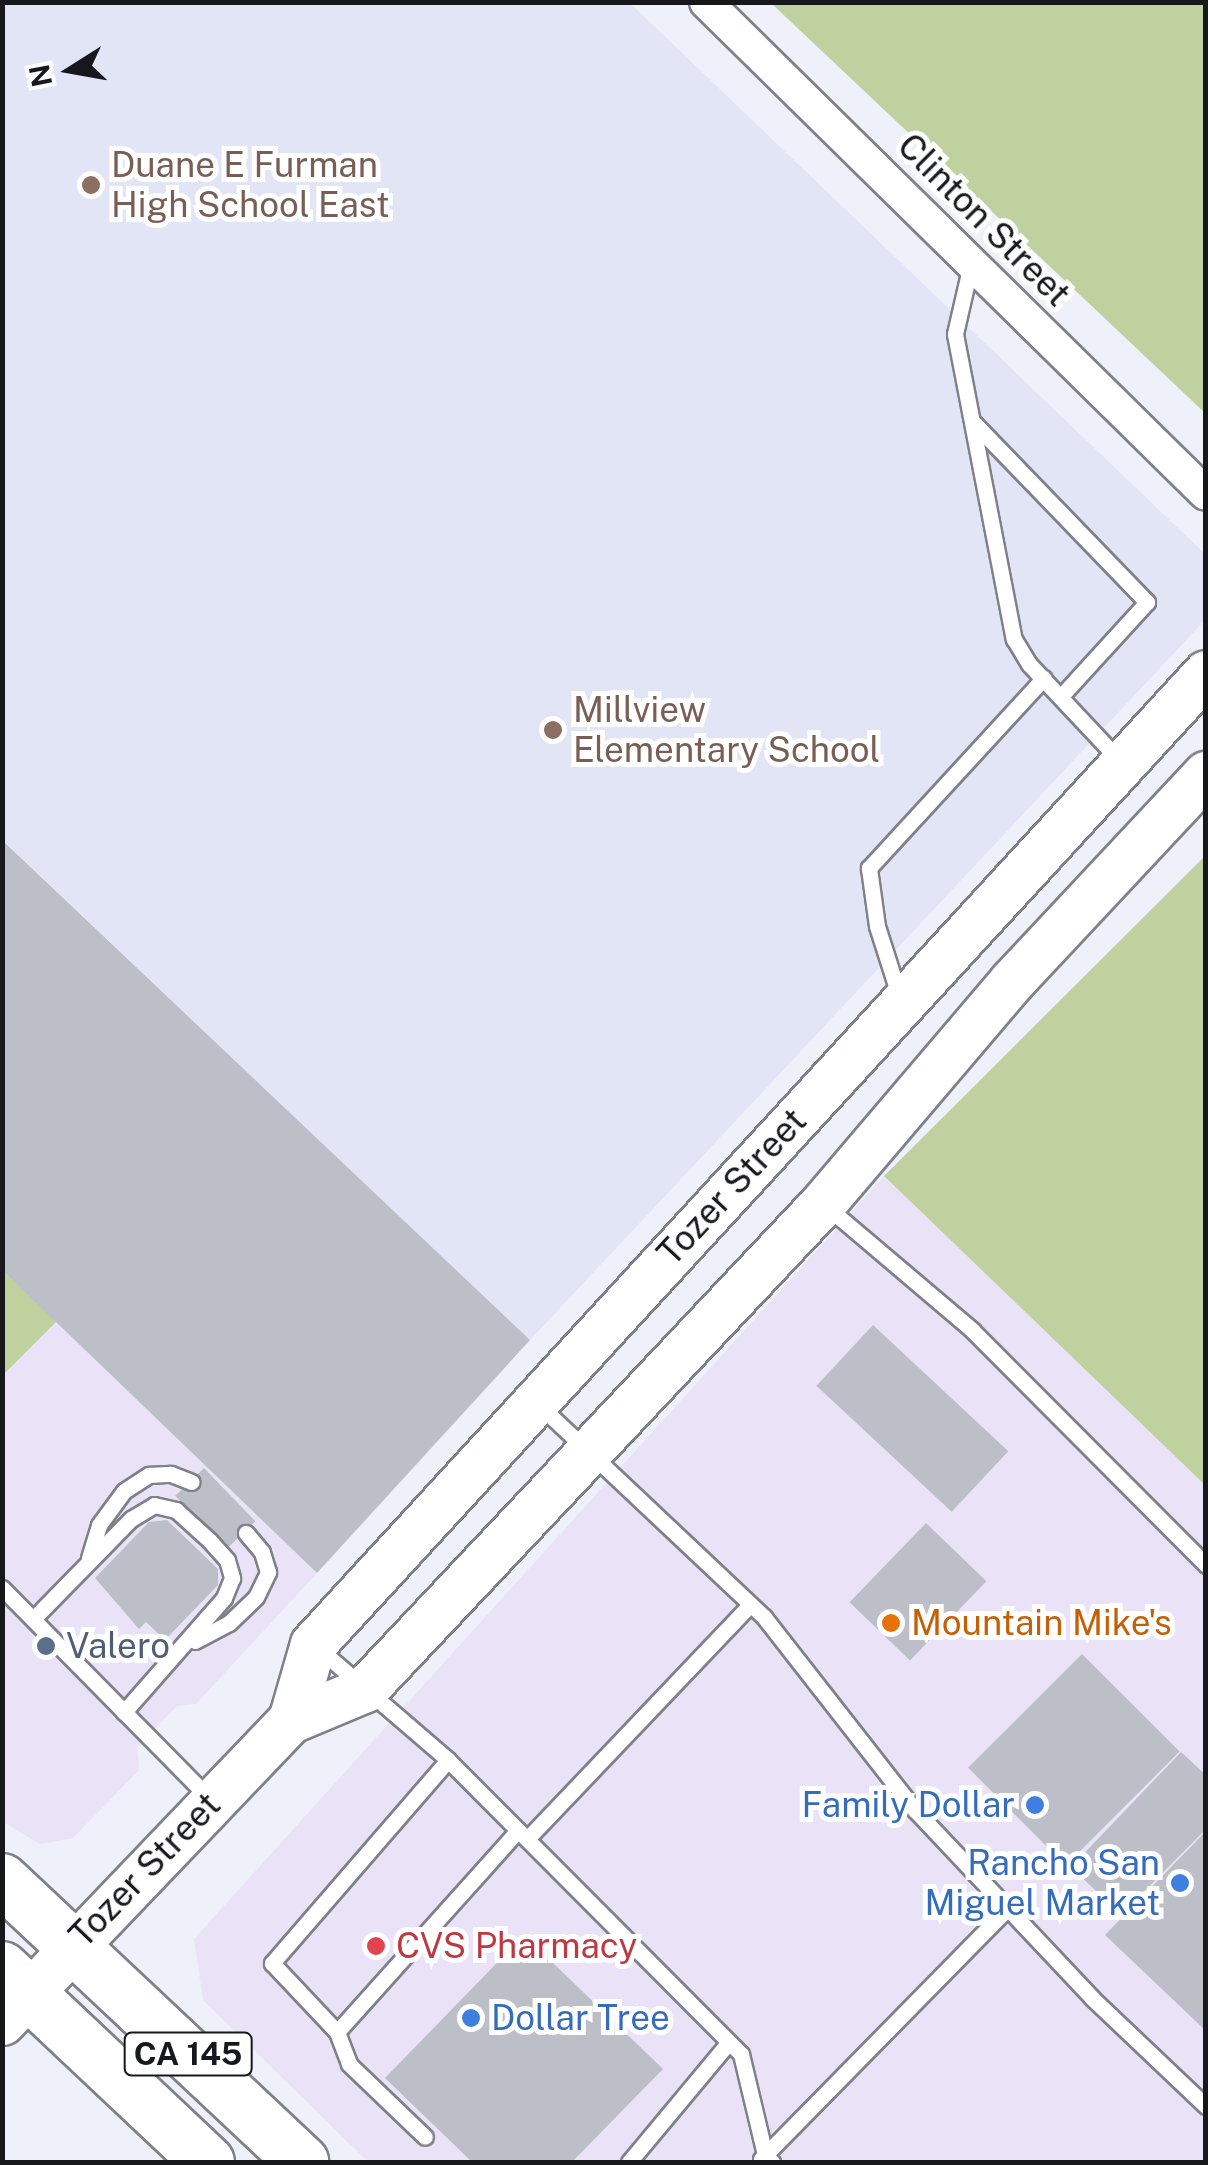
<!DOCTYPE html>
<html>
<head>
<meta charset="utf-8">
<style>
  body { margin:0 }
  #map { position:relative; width:1208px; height:2165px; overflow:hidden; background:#eef0fa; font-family:"Public Sans",sans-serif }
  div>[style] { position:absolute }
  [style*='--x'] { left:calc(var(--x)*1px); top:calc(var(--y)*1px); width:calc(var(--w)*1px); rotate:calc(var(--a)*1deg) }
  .commercial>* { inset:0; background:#eae3f8 }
  .built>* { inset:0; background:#e1e5f6 }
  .green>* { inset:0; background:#bed19e }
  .building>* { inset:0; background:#bcbfc7; transform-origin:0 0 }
  .roads { filter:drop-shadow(2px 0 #7f8189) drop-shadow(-2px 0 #7f8189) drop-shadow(0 2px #7f8189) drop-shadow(0 -2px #7f8189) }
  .lane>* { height:15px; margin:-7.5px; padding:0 7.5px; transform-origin:7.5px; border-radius:7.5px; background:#fff }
  .street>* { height:32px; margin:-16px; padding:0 16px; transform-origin:16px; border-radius:16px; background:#fff }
  .secondary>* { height:45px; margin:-22.5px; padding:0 22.5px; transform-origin:22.5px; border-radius:22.5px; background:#fff }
  .primary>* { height:52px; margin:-26px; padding:0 26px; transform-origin:26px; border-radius:26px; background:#fff }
  .dots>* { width:28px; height:28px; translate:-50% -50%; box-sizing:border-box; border:5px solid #fff; border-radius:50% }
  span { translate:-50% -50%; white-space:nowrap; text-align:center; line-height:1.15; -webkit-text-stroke:10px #fff; paint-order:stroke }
  .shield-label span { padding:2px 8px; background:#fff; border:2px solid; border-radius:8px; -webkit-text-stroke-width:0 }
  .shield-label { font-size:32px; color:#17181b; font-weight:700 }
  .education-label { font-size:35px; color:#785e54 }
  .left { translate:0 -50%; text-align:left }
  .street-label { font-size:35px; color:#17181b }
  .food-label { font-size:35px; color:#c56008 }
  .service-label { font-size:35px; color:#4e5e75 }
  .shop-label { font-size:35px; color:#366cbe }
  .right { translate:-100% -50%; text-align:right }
  .health-label { font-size:35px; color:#be3a42 }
  .frame { position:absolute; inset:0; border:5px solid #17181b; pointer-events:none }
  .north { position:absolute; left:20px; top:20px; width:100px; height:100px; -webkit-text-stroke:8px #fff; paint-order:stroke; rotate:259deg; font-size:28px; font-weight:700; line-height:40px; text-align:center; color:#17181b }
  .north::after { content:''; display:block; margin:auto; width:35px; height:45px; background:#17181b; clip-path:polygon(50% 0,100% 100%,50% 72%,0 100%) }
</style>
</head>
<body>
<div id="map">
  <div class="commercial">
    <i style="clip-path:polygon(884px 1176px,1205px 1485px,1205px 2162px,368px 2162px,203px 2000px,194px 1939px)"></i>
    <i style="clip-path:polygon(57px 1321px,317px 1573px,196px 1704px,177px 1706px,137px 1747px,139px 1770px,73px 1838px,40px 1844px,3px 1822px,2px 1376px)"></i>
  </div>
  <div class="built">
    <i style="clip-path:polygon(2px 3px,630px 3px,1205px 554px,1205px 620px,530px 1340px,3px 840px)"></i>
  </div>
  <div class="green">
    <i style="clip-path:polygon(771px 3px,1205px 3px,1205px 413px)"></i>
    <i style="clip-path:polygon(1205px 856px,1205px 1485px,884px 1176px)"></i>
    <i style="clip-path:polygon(2px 1270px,57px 1321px,3px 1375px,2px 1375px)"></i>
  </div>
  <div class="building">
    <i style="clip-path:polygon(2px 840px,530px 1340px,317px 1573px,2px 1270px)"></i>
    <i style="left:873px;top:1325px;width:185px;height:83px;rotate:43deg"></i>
    <i style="left:204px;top:1468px;width:74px;height:40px;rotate:46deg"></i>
    <i style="clip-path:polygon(167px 1520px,218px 1569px,218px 1585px,165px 1640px,146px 1622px,139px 1629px,95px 1578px,149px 1522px)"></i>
    <i style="left:926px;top:1523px;width:84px;height:110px;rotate:44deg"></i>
    <i style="left:1082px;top:1654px;width:138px;height:161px;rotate:45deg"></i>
    <i style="clip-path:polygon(1181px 1752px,1206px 1775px,1206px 1829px,1121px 1915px,1071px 1867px)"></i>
    <i style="clip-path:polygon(1206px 1831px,1206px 2031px,1105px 1935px)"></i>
    <i style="clip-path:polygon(524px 1935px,663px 2069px,572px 2162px,472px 2162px,385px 2078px)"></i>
  </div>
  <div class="roads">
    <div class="lane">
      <i style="--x:971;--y:264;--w:72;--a:102.9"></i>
      <i style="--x:955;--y:334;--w:311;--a:79.1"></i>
      <i style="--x:1014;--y:639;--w:29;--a:59"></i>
      <i style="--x:1029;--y:664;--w:134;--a:46.8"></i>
      <i style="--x:972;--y:421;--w:252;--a:46"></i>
      <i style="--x:1147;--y:602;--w:126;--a:132.4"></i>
      <i style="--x:899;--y:995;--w:72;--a:-107.7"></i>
      <i style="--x:877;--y:926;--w:59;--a:-97.9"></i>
      <i style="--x:869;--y:868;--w:258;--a:-47.4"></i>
      <i style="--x:826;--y:1206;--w:192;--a:40.3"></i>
      <i style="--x:972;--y:1330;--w:332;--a:45.1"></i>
      <i style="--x:537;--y:1403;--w:312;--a:43.3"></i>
      <i style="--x:764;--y:1617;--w:245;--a:52"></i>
      <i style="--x:915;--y:1810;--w:258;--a:46.7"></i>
      <i style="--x:1092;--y:1998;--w:157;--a:43.5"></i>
      <i style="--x:89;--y:1558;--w:34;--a:-73"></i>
      <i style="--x:99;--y:1525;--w:42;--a:-53.7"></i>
      <i style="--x:124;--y:1491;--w:30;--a:-33"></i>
      <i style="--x:149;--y:1475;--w:22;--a:-3"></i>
      <i style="--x:171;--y:1474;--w:22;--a:21"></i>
      <i style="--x:2;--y:1588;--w:296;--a:45.4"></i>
      <i style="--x:33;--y:1619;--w:140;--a:-45.6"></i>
      <i style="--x:131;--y:1519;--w:27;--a:-31"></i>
      <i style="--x:154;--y:1505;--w:23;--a:13"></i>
      <i style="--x:176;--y:1510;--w:45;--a:42.3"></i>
      <i style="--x:209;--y:1540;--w:27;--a:48"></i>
      <i style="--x:227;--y:1560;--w:19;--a:74"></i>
      <i style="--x:232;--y:1578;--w:22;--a:112"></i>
      <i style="--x:224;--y:1598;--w:152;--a:131.3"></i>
      <i style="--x:195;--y:1641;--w:38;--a:-28"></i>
      <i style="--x:229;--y:1623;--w:37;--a:-44"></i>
      <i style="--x:256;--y:1597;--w:28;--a:-64"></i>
      <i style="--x:268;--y:1572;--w:21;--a:-107"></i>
      <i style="--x:262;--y:1552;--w:25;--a:-130"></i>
      <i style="--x:318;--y:1648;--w:172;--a:40.7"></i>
      <i style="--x:448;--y:1760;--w:415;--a:45.1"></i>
      <i style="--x:741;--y:2054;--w:104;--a:76.6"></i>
      <i style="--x:765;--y:2155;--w:10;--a:45"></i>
      <i style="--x:448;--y:1760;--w:269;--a:130.9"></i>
      <i style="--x:272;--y:1963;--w:95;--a:46.7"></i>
      <i style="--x:337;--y:2032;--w:271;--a:-48.1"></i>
      <i style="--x:527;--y:1839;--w:323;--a:-46.4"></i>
      <i style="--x:337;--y:2032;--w:34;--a:69"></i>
      <i style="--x:349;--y:2064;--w:105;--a:43.8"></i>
      <i style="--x:761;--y:2159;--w:352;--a:-45.5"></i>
      <i style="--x:629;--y:2162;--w:156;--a:-50.2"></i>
    </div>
    <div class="street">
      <i style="--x:706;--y:2;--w:701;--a:44.54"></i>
    </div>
    <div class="secondary">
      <i style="--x:291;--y:1720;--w:79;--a:-73.9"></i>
      <i style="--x:313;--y:1644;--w:1319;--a:-47.4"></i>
      <i style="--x:2;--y:2022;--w:418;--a:-46.3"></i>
      <i style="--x:291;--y:1720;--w:80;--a:-22.7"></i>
      <i style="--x:365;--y:1689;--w:668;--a:-46.7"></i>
      <i style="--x:823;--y:1203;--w:292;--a:-49.6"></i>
      <i style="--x:1012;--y:981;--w:284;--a:-46.9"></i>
    </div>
    <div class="primary">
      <i style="--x:2;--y:1880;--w:412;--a:43.2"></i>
      <i style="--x:2;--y:1968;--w:283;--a:43.3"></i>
    </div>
  </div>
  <div class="dots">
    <i style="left:91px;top:185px;background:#8d6e63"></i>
    <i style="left:553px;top:730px;background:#8d6e63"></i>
    <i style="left:891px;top:1623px;background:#e8710a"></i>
    <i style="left:46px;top:1646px;background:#5c6f8a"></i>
    <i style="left:1035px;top:1805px;background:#3f7fe0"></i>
    <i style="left:1180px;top:1883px;background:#3f7fe0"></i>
    <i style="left:376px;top:1946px;background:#e0444e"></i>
    <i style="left:471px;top:2018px;background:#3f7fe0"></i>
  </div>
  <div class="shield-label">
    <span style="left:188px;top:2054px">CA 145</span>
  </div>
  <div class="education-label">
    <span class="left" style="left:111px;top:185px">Duane E Furman<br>High School East</span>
    <span class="left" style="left:573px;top:730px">Millview<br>Elementary School</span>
  </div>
  <div class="street-label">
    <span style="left:984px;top:220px;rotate:45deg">Clinton Street</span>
    <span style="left:732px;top:1187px;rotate:-47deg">Tozer Street</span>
    <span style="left:145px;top:1870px;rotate:-46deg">Tozer Street</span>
  </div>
  <div class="food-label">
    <span class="left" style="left:911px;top:1623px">Mountain Mike's</span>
  </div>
  <div class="service-label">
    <span class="left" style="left:66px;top:1646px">Valero</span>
  </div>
  <div class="shop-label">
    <span class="right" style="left:1015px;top:1805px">Family Dollar</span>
    <span class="right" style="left:1160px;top:1883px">Rancho San<br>Miguel Market</span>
    <span class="left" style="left:491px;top:2018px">Dollar Tree</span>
  </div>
  <div class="health-label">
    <span class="left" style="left:396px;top:1946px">CVS Pharmacy</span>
  </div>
  <div class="frame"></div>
  <div class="north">N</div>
</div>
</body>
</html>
